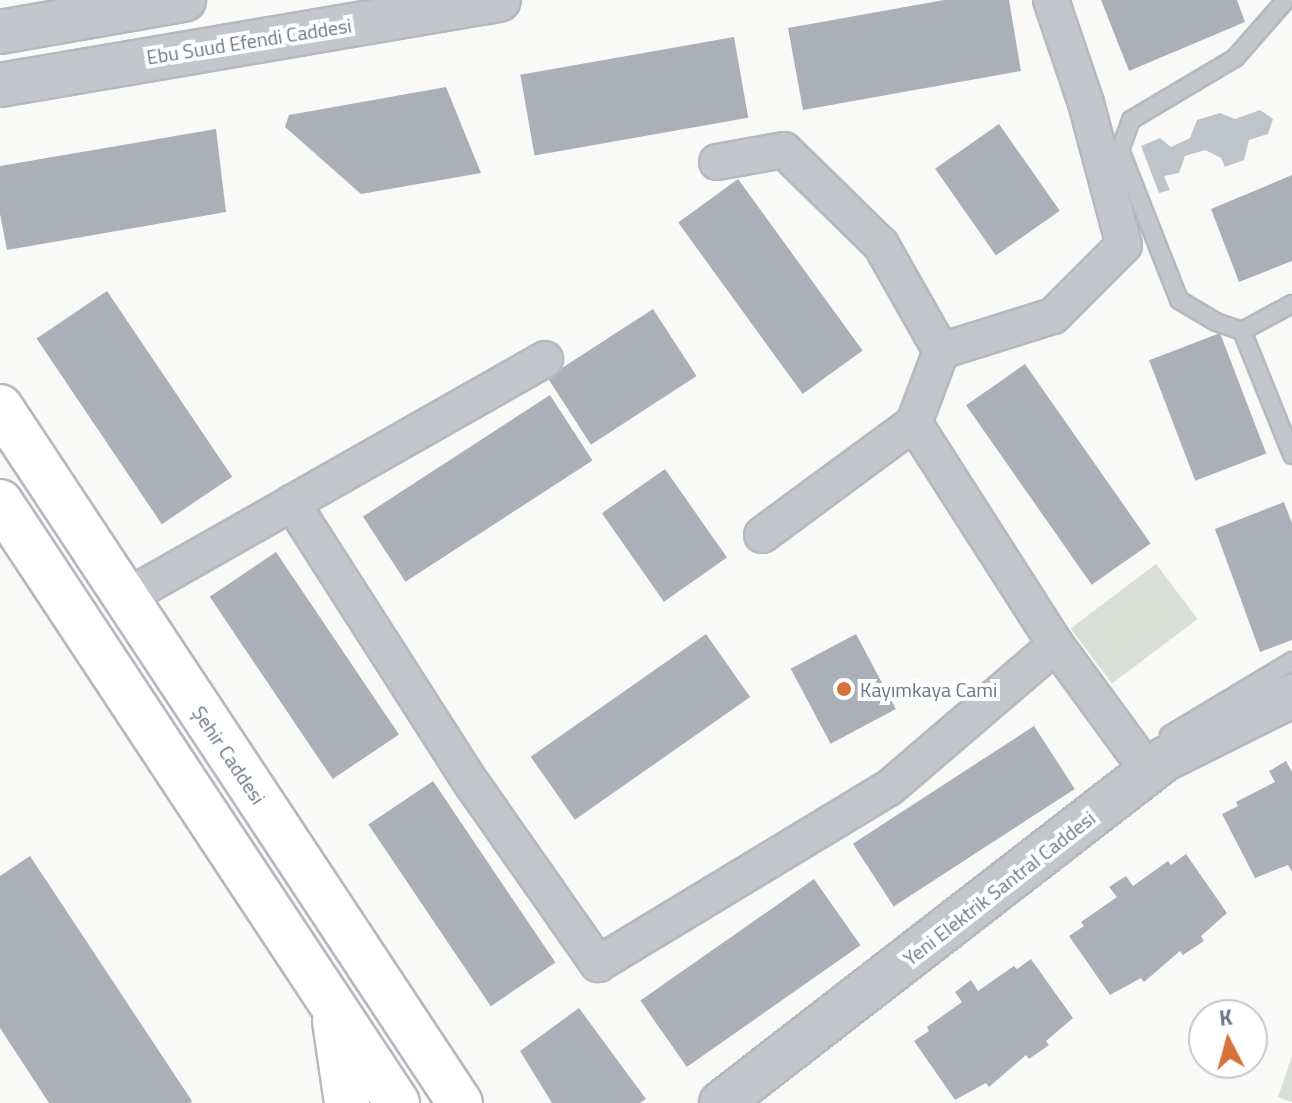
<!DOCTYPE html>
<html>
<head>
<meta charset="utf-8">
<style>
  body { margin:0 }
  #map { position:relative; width:1292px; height:1103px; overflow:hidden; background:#f9f9f8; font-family:"Titillium Web",sans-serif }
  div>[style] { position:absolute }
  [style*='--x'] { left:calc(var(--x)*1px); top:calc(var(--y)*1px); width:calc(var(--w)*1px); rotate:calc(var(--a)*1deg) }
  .green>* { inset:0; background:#d9ded7; transform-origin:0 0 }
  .water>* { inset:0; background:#bdc5cb }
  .building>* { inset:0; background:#abb0b8; transform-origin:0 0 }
  .roads { filter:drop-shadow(2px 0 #b6b9bf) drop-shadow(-2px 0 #b6b9bf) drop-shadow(0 2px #b6b9bf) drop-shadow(0 -2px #b6b9bf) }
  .service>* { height:16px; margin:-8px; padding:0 8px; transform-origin:8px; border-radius:8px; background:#c3c6ca }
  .minor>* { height:34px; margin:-17px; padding:0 17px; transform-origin:17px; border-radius:17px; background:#c3c6ca }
  .tertiary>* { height:42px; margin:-21px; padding:0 21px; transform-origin:21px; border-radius:21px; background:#c3c6ca }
  .secondary>* { height:44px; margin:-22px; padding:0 22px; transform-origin:22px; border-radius:22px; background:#fff }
  .dots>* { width:22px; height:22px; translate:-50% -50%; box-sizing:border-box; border:4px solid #fff; border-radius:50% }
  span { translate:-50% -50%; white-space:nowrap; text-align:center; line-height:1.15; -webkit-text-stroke:8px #fff; paint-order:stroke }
  .street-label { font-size:20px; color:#6b7686 }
  .poi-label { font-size:20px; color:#6b7686 }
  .left { translate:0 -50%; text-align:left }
  .north { position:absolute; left:1188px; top:999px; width:80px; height:80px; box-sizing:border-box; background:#fff; border:2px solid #c4c8cf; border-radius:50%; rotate:354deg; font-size:22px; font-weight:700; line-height:32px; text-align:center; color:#6b7686 }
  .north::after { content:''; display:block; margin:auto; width:28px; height:36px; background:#d7733a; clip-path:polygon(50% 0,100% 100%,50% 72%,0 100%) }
</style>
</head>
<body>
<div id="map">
  <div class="green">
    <i style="left:1156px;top:564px;width:69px;height:107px;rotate:53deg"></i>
    <i style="clip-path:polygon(1292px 1056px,1292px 1102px,1278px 1097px)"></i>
  </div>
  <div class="water">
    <i style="clip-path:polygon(1260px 110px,1273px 119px,1268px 134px,1249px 140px,1244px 160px,1225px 167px,1221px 158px,1205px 150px,1185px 156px,1179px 173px,1164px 176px,1170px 190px,1159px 193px,1141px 146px,1160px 138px,1171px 147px,1190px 138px,1197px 120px,1220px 113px,1235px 119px)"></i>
  </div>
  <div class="building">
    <i style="clip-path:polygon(944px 0,1009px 0,1021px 71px,803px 110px,788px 28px)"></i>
    <i style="clip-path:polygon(1101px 0,1237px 0,1245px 22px,1129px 71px)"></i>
    <i style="left:734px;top:37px;width:82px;height:217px;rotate:80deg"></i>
    <i style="clip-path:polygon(446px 87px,481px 173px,361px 194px,285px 127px,289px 115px)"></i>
    <i style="left:999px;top:124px;width:106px;height:78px;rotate:55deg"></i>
    <i style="clip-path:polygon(216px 129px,226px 212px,7px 250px,0 214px,0 166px)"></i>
    <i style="clip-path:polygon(1292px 175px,1292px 261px,1239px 282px,1211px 209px)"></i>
    <i style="left:738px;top:179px;width:212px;height:74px;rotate:54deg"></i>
    <i style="left:107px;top:291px;width:224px;height:85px;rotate:56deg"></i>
    <i style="left:653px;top:309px;width:80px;height:126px;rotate:57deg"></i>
    <i style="left:1220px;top:333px;width:129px;height:76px;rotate:69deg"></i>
    <i style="left:1025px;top:364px;width:219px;height:72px;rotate:55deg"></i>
    <i style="left:550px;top:395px;width:78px;height:223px;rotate:57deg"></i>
    <i style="left:665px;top:469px;width:108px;height:77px;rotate:55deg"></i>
    <i style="clip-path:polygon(1284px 502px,1292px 523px,1292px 640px,1260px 652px,1215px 529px)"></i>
    <i style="left:276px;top:552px;width:220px;height:80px;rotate:56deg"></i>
    <i style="left:706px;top:634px;width:77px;height:214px;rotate:55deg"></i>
    <i style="left:856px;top:634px;width:85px;height:74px;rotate:62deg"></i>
    <i style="left:1034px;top:726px;width:75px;height:216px;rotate:57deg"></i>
    <i style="clip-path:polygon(1286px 761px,1292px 772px,1292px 872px,1288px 865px,1255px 878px,1222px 814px,1238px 806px,1236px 802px,1275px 782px,1269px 771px)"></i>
    <i style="left:433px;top:781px;width:219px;height:78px;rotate:56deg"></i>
    <i style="clip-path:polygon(1186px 854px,1227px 913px,1201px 936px,1204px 941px,1183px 955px,1180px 951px,1144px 982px,1141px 978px,1110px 995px,1069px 936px,1084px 926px,1081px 922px,1117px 897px,1109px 887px,1126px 876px,1133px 886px,1168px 861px,1171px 865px)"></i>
    <i style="clip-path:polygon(30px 856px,192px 1101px,190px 1103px,49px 1103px,0 1028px,0 876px)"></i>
    <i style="left:814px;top:879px;width:81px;height:212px;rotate:55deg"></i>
    <i style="clip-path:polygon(1031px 959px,1073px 1018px,1046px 1041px,1049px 1045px,1029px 1059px,1026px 1055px,989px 1087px,986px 1083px,955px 1100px,914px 1041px,929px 1031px,927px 1027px,962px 1002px,955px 992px,971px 980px,978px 991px,1014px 966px,1017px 969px)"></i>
    <i style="clip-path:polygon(579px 1008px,646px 1099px,640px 1103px,552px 1103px,520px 1051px)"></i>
  </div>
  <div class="roads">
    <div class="service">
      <i style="--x:1286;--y:0;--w:77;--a:131.3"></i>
      <i style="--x:1235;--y:58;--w:121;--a:149.2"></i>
      <i style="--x:1131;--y:120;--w:32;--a:110"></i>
      <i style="--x:1120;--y:150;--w:161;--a:68.5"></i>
      <i style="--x:1179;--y:300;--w:43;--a:30.7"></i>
      <i style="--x:1216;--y:322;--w:28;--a:19"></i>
      <i style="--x:1242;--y:331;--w:134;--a:68"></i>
      <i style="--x:1242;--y:331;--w:57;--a:-28.4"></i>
      <i style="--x:1169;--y:735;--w:144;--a:-31"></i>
    </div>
    <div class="minor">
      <i style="--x:717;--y:162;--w:68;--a:-10.2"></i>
      <i style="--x:784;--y:150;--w:136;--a:44.4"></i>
      <i style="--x:881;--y:245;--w:122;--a:60.5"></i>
      <i style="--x:914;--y:423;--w:264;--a:57.4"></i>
      <i style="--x:1056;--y:645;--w:157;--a:53.8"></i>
      <i style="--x:292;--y:503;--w:291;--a:-29.6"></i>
      <i style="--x:762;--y:535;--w:189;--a:-36.4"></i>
      <i style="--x:914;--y:423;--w:77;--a:-69.4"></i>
      <i style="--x:941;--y:351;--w:117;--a:-17.4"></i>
      <i style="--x:1053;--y:316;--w:100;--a:-45"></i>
      <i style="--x:1124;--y:245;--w:147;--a:-105"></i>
      <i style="--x:1086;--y:103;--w:109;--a:-108.8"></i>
      <i style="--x:125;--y:598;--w:192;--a:-29.6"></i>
      <i style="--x:292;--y:503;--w:334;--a:57.4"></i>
      <i style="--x:472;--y:784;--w:220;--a:55"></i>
      <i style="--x:598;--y:964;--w:340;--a:-31.2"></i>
      <i style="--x:889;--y:788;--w:220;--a:-40.6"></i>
    </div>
    <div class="tertiary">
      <i style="--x:0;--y:32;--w:187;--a:-9.9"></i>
      <i style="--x:0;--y:85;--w:506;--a:-9.67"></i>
      <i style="--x:721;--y:1103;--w:562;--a:-37.77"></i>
      <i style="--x:1165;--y:759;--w:142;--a:-26.4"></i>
    </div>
    <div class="secondary">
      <i style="--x:0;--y:407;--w:834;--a:56.54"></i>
      <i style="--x:0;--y:502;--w:720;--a:56.55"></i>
      <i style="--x:335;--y:1021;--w:83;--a:81.7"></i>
    </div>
  </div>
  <div class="dots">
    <i style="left:844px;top:689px;background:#d7733a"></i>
  </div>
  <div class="street-label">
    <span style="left:249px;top:41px;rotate:-9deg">Ebu Suud Efendi Caddesi</span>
    <span style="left:229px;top:755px;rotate:56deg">Şehir Caddesi</span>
    <span style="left:999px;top:888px;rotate:-38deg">Yeni Elektrik Santral Caddesi</span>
  </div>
  <div class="poi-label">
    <span class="left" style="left:860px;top:689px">Kayımkaya Cami</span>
  </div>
  <div class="north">K</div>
</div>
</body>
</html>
